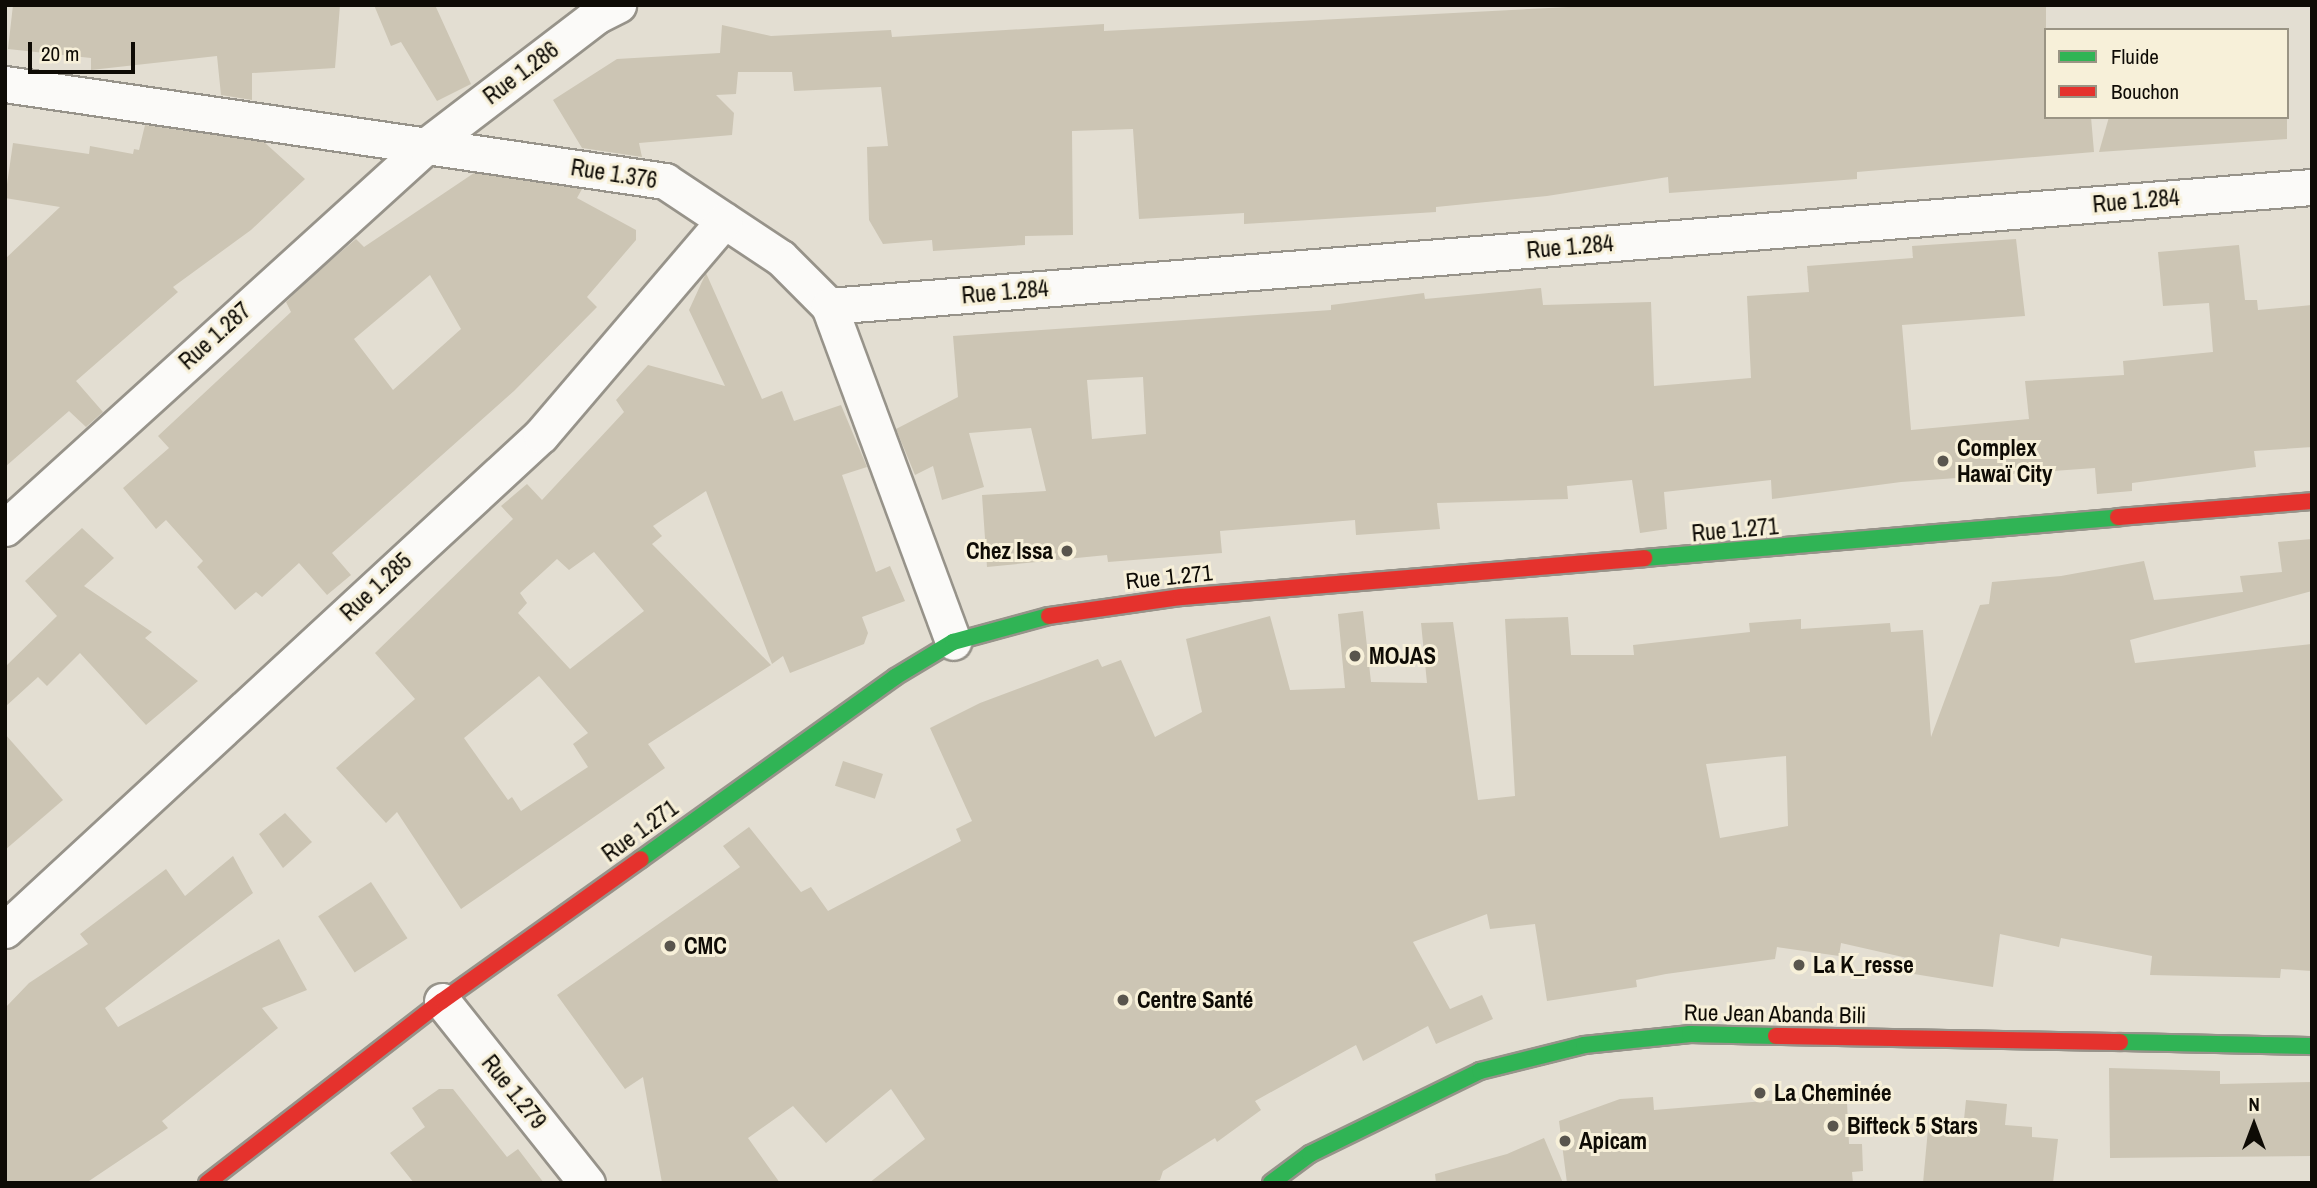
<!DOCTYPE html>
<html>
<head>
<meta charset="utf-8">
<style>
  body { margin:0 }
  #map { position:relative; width:2317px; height:1188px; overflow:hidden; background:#e3ded2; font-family:"Archivo Narrow",sans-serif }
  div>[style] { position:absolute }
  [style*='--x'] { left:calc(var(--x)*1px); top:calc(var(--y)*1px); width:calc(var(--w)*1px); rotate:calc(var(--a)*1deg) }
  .building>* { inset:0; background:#ccc5b4; transform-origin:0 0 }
  .roads { filter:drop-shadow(2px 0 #97938a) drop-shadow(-2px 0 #97938a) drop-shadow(0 2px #97938a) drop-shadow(0 -2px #97938a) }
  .street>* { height:35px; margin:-17.5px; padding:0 17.5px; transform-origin:17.5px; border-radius:17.5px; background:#fbfaf8 }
  .fast>* { height:16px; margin:-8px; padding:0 8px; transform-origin:8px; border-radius:8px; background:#30b455 }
  .jam>* { height:16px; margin:-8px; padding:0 8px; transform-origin:8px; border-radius:8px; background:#e5322d }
  .dots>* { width:19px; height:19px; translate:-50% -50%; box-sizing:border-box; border:4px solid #f7f0d9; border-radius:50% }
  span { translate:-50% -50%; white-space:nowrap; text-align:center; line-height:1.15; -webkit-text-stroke:6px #f7f0d9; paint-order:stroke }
  .street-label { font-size:23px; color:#0e0b05 }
  .poi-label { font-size:23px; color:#0e0b05; font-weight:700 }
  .left { translate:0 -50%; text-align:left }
  .right { translate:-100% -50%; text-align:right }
  .frame { position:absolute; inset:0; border:7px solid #0e0b05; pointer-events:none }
  .legend { position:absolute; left:2044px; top:28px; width:245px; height:91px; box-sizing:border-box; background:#f7f0d9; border:2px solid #9a9484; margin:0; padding:9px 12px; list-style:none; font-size:21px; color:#0e0b05 }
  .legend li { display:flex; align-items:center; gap:14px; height:35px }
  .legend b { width:35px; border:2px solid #9a9484 }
  .north { position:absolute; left:2219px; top:1090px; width:70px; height:70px; -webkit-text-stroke:5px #f7f0d9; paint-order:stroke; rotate:0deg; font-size:19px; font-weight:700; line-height:28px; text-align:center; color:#0e0b05 }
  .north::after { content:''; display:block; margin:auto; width:24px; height:32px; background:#0e0b05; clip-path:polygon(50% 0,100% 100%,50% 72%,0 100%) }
  .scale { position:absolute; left:28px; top:42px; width:107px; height:32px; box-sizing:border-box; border:4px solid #0e0b05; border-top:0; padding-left:9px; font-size:21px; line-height:24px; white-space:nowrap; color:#0e0b05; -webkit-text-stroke:5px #f7f0d9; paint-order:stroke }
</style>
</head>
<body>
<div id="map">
  <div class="building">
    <i style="clip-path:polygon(13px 5px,340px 5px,335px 68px,252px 73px,252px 100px,221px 95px,217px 56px,91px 70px,91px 58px,8px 49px)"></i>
    <i style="clip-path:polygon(374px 5px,435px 5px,471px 84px,437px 101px,401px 42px,391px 46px)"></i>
    <i style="clip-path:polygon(1608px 5px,2046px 5px,2046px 117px,2091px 117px,2094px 152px,1857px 172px,1857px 179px,1669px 193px,1668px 177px,1547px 196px,1436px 207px,1436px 212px,1244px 224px,1244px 213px,1139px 219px,1133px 129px,1072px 131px,1073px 235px,1025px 236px,1025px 245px,933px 251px,932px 240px,883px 244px,869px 220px,867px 147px,888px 146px,881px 87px,794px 91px,792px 72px,738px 72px,736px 94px,716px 95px,734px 113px,732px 135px,639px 143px,642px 157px,582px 148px,553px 100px,617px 59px,720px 53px,722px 25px,771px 36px,891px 30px,892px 37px,1104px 24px,1104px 31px)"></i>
    <i style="clip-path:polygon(2109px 117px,2287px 117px,2287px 139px,2099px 152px)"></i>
    <i style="clip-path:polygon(145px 125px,264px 142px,305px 179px,251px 230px,173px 287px,178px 292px,76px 381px,103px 412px,86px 427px,69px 411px,5px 467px,5px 259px,60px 207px,5px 198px,13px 143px,89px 154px,90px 146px,133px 154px,134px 149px,139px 150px)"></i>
    <i style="clip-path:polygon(evenodd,474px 173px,582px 189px,577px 198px,636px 230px,636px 240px,587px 297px,597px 307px,514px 391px,332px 553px,351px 575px,327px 595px,299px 563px,262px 597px,256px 592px,235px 610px,197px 567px,203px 561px,166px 520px,156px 529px,123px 488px,169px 448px,158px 436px,291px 312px,286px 302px,310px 278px,356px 239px,364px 247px,474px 173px,430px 275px,461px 329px,393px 390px,354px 339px,430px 275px)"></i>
    <i style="clip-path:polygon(evenodd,2016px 239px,2025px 316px,1902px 325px,1911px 430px,2029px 419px,2025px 381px,2124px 375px,2123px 361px,2213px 352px,2209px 303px,2163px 306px,2158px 252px,2239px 245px,2245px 300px,2257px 300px,2258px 310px,2312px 305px,2312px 447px,2254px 451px,2256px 467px,2132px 483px,2132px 491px,2097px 494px,2095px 468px,1901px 482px,1772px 499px,1771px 480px,1664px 492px,1667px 529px,1640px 533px,1632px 480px,1567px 486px,1568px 499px,1437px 503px,1440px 529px,1356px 535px,1355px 520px,1220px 531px,1222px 553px,1108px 562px,1107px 555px,987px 567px,982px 495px,1046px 491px,1031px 428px,969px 433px,984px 487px,942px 500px,933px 466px,915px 475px,896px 429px,958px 397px,953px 336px,1331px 310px,1331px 305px,1424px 293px,1425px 299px,1541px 288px,1543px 305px,1651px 302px,1654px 386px,1751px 378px,1747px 296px,1809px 292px,1807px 266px,1913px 258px,1912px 246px,2016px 239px,1143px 377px,1146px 434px,1092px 439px,1087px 380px,1143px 377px)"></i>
    <i style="clip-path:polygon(evenodd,706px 273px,762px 399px,782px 391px,794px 421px,841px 405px,867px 467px,842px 475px,876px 572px,890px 566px,905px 601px,862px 617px,868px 633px,864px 644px,790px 673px,783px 656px,772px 664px,706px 491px,653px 526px,662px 536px,652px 544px,771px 665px,648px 744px,665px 768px,461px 909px,397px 812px,386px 823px,336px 768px,415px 699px,375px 653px,513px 519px,501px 506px,527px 484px,542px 500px,624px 412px,616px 400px,648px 365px,725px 386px,689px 310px,706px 273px,594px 552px,644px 611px,570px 669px,518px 613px,527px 603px,520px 593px,557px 559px,569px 570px,594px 552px,706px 273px,539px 676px,588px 733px,573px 744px,588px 767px,521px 811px,512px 797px,508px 800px,464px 738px,539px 676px)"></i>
    <i style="clip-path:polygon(82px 528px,114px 558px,84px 586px,152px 632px,145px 638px,198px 681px,146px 725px,80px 653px,47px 686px,38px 677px,5px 707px,5px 667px,57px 616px,25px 581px)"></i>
    <i style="clip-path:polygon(evenodd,2312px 539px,2312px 591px,2130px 640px,2135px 663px,2312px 644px,2312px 971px,2281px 969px,2280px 978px,2150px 975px,2152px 956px,2061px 938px,2059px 947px,2000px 934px,1993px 987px,1914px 974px,1916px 960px,1841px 943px,1839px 956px,1777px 947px,1775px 959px,1666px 974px,1636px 980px,1637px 987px,1547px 1001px,1535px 924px,1490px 929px,1487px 914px,1413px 942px,1450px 1009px,1482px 995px,1493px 1019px,1436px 1044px,1428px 1026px,1363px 1061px,1356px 1045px,1255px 1101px,1261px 1110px,1217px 1142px,1215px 1138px,1163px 1171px,1160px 1180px,1146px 1183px,869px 1183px,925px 1139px,891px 1089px,826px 1143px,793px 1106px,748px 1138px,780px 1183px,662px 1183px,643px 1077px,625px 1089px,557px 995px,740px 867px,723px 846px,749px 827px,801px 892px,811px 887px,828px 911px,961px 841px,956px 829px,972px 821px,930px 728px,980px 703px,1098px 659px,1102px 667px,1121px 660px,1155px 737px,1202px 712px,1186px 639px,1270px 616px,1290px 690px,1345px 688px,1338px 614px,1363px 611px,1371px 682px,1427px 683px,1421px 623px,1453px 622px,1478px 800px,1515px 796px,1505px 619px,1568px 617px,1571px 655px,1634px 655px,1633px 645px,1750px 632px,1749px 623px,1801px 619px,1801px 629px,1890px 623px,1891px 632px,1923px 630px,1931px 737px,1980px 605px,1989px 604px,1992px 582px,2061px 576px,2144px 561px,2154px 600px,2243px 592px,2240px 576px,2282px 572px,2278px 542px,2312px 539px,1786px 756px,1788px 826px,1720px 838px,1706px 764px,1786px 756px)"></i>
    <i style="clip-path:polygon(5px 734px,63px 800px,5px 850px)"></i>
    <i style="left:843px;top:761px;width:42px;height:26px;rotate:18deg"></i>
    <i style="clip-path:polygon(285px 813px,312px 842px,283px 868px,259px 834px)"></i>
    <i style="clip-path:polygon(233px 856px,253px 893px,105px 1008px,118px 1027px,279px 939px,307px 990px,262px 1008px,278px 1028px,162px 1121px,168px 1128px,86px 1183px,5px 1183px,5px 1008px,29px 983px,88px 944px,80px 934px,166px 869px,185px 896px)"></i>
    <i style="left:371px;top:882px;width:67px;height:63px;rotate:57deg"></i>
    <i style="clip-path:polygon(2109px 1068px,2220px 1071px,2220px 1084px,2312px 1082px,2312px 1156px,2110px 1158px)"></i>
    <i style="clip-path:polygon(439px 1089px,453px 1089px,507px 1157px,518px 1149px,544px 1183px,414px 1183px,390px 1153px,425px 1127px,412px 1108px)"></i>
    <i style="clip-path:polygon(1653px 1097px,1654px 1110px,1812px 1097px,1812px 1103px,1847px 1102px,1849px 1144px,1862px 1144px,1863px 1171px,1852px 1172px,1853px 1183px,1567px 1183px,1559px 1121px,1620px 1099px)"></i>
    <i style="clip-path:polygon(1966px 1100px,2007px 1104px,2005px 1125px,2032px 1127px,2032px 1137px,2058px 1139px,2053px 1183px,1923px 1183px,1928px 1129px,1963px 1129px)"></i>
    <i style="clip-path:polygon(1544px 1138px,1563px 1183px,1436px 1183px,1435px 1174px,1507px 1154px)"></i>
  </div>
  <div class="roads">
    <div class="street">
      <i style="--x:5;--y:84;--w:667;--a:8.36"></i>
      <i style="--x:665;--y:181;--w:139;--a:33.6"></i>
      <i style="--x:781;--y:258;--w:68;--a:45"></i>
      <i style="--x:829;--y:306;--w:358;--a:69.7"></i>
      <i style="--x:829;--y:306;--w:1488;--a:-4.59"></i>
      <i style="--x:5;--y:528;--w:568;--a:-42.22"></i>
      <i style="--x:426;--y:146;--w:214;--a:-37.4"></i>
      <i style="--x:596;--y:16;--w:25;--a:-27"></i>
      <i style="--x:5;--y:930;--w:730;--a:-42.72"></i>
      <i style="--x:541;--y:435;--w:282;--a:-49.5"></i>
      <i style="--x:442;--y:1001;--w:233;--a:51.5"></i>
    </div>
    <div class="fast">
      <i style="--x:1644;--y:558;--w:476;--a:-4.9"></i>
      <i style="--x:641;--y:859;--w:312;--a:-35.6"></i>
      <i style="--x:895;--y:677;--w:68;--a:-31.1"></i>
      <i style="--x:953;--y:642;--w:99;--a:-15.2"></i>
      <i style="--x:2120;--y:1042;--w:192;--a:1.2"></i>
      <i style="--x:1271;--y:1183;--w:49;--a:-36.6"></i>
      <i style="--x:1310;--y:1154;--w:189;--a:-26"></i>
      <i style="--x:1480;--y:1071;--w:107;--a:-14"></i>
      <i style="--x:1584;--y:1045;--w:107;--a:-5.9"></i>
      <i style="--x:1690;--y:1034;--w:86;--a:1.3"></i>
    </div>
    <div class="jam">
      <i style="--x:2118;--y:517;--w:195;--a:-4.7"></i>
      <i style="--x:1049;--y:616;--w:133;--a:-8.2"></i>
      <i style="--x:1181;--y:597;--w:465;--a:-4.8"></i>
      <i style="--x:1776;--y:1036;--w:344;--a:1"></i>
      <i style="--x:207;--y:1183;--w:297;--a:-37.8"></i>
      <i style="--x:442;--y:1001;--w:244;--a:-35.5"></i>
    </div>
  </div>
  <div class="dots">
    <i style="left:1943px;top:461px;background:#59554d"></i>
    <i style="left:1067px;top:551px;background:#59554d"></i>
    <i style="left:1355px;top:656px;background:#59554d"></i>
    <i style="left:670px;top:946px;background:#59554d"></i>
    <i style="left:1799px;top:965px;background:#59554d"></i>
    <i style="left:1123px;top:1000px;background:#59554d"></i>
    <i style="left:1760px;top:1093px;background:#59554d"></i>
    <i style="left:1833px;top:1126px;background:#59554d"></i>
    <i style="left:1565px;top:1141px;background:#59554d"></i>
  </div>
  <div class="street-label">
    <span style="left:521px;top:73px;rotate:-37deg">Rue 1.286</span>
    <span style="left:614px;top:174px;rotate:9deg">Rue 1.376</span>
    <span style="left:2136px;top:201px;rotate:-5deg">Rue 1.284</span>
    <span style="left:1570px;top:247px;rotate:-5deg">Rue 1.284</span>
    <span style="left:1005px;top:292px;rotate:-5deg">Rue 1.284</span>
    <span style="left:215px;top:336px;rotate:-42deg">Rue 1.287</span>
    <span style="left:1735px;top:530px;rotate:-5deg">Rue 1.271</span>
    <span style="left:1169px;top:577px;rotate:-6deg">Rue 1.271</span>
    <span style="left:376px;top:587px;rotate:-43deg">Rue 1.285</span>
    <span style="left:640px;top:831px;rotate:-36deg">Rue 1.271</span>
    <span style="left:1775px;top:1014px;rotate:1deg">Rue Jean Abanda Bili</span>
    <span style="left:514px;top:1092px;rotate:51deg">Rue 1.279</span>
  </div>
  <div class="poi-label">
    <span class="left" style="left:1957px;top:461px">Complex<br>Hawaï City</span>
    <span class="right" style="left:1053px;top:551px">Chez Issa</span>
    <span class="left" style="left:1369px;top:656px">MOJAS</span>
    <span class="left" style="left:684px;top:946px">CMC</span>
    <span class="left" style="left:1813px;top:965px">La K_resse</span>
    <span class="left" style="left:1137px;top:1000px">Centre Santé</span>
    <span class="left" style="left:1774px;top:1093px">La Cheminée</span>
    <span class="left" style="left:1847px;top:1126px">Bifteck 5 Stars</span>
    <span class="left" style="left:1579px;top:1141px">Apicam</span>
  </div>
  <div class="frame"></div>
  <ul class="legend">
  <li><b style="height:9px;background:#30b455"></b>Fluide</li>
  <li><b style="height:9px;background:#e5322d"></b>Bouchon</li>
  </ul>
  <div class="north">N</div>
  <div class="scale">20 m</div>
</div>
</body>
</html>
